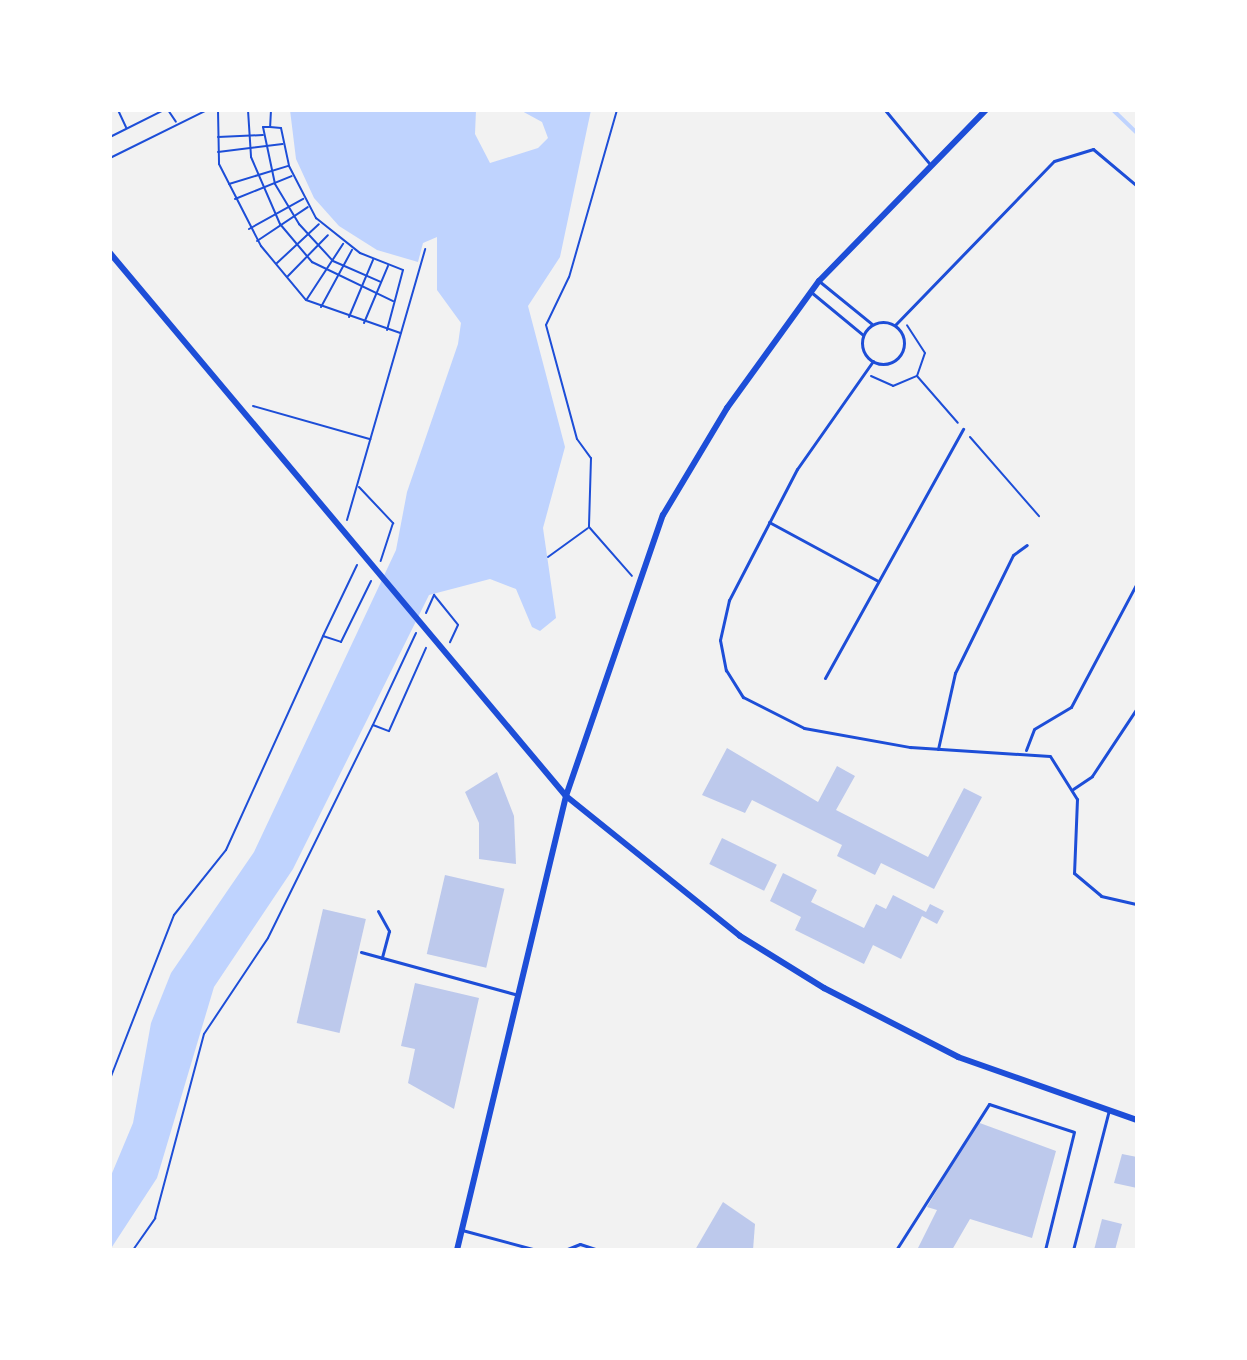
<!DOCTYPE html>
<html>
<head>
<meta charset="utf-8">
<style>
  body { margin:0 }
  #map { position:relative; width:1247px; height:1360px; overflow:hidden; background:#f2f2f2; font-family:"Exo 2",sans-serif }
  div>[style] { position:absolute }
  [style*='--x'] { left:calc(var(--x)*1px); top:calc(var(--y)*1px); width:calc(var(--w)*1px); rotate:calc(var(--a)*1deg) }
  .water>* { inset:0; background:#bfd3fe }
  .stream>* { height:4px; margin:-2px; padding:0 2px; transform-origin:2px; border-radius:2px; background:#bfd3fe }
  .building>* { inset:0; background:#bdc9ec; transform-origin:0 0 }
  .path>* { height:2px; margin:-1px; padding:0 1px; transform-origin:1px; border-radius:1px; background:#1d4ed8 }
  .service>* { height:3px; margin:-1.5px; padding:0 1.5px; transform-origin:1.5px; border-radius:1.5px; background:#1d4ed8 }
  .service>.ring { margin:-1.5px; padding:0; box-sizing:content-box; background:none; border:3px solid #1d4ed8; border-radius:50% }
  .minor>* { height:6px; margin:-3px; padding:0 3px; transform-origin:3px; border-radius:3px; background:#1d4ed8 }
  span { translate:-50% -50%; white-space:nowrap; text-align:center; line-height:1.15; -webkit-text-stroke:6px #fff; paint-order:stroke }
  .frame { position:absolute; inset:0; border:112px solid #fff; pointer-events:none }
</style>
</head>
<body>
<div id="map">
  <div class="water">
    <i style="clip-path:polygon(290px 110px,476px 110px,475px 134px,490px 163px,538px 148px,548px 138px,542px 122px,520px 110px,591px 110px,560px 257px,528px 306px,565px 447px,543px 528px,556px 618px,540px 631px,532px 627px,516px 589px,490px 579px,429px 595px,293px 869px,214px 987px,157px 1178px,110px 1250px,110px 1178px,133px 1123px,151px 1023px,171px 973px,254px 852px,396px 550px,407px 492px,458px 344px,461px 323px,437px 290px,437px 237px,423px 243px,418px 262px,377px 250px,339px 226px,314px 198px,296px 159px)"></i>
  </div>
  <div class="stream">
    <i style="--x:1113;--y:110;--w:33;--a:44"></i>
  </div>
  <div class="building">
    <i style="clip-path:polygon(727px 748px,818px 802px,837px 766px,855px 776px,836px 810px,928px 857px,964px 788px,982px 797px,934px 889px,881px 863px,875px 875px,837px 856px,842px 845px,752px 800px,745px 813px,702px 795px)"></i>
    <i style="clip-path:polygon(497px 772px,514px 816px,516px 864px,479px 859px,479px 823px,465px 792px)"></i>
    <i style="left:722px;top:838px;width:61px;height:29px;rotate:26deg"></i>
    <i style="clip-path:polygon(783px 873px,817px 890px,811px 902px,864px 928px,876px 904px,886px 909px,893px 895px,926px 912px,930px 904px,944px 911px,937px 924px,922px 916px,901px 959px,873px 945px,864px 964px,795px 930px,801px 917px,770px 901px)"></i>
    <i style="left:445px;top:875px;width:61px;height:81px;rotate:13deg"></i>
    <i style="left:323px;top:909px;width:44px;height:117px;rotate:13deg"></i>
    <i style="clip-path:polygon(415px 983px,479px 998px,454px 1109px,408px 1083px,415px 1049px,401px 1046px)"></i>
    <i style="clip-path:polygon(977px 1122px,1056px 1151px,1032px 1238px,970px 1219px,952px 1250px,917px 1250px,937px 1210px,927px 1207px)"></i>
    <i style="clip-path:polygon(1122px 1154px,1137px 1157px,1137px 1188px,1114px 1183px)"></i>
    <i style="clip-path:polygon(723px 1202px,755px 1224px,753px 1250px,695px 1250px)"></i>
    <i style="clip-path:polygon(1102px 1219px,1122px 1224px,1115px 1250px,1094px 1250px)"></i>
  </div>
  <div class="path">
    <i style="--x:118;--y:110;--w:19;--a:65"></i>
    <i style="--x:168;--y:110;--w:14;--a:56"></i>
    <i style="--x:218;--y:110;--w:54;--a:88.9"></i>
    <i style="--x:219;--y:164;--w:92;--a:62.9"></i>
    <i style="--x:261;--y:246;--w:70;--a:50.2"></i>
    <i style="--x:306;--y:300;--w:100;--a:19.3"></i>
    <i style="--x:248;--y:110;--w:47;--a:86.3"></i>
    <i style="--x:251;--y:157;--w:73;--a:66.6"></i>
    <i style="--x:280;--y:224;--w:50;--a:49.9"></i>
    <i style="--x:312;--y:262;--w:90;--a:25.7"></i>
    <i style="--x:271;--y:110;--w:17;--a:93"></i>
    <i style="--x:270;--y:127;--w:11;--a:5"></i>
    <i style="--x:281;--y:128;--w:39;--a:78"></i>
    <i style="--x:289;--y:166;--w:59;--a:62.6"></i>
    <i style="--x:316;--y:218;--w:56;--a:38.5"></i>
    <i style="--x:360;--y:253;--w:46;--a:21.6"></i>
    <i style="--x:403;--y:270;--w:62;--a:104.9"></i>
    <i style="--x:617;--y:110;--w:174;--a:106"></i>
    <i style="--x:569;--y:277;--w:53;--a:115.6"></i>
    <i style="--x:546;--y:325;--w:118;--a:74.8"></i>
    <i style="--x:577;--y:439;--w:24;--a:54"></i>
    <i style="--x:591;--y:458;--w:69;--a:91.7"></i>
    <i style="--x:589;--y:527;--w:65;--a:48.7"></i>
    <i style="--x:269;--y:127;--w:6;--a:180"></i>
    <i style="--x:263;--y:127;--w:58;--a:78.1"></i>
    <i style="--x:275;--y:184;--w:47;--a:59"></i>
    <i style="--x:299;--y:224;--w:50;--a:47.4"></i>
    <i style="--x:333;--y:261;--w:52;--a:23.6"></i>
    <i style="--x:110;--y:137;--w:60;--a:-26.6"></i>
    <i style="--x:218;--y:137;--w:45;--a:-2.5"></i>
    <i style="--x:218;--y:152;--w:65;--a:-7"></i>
    <i style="--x:110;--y:158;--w:108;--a:-26.3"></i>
    <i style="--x:229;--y:184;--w:62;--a:-17"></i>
    <i style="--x:235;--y:199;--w:61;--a:-22"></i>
    <i style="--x:249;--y:229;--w:62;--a:-29.1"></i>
    <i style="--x:257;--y:241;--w:61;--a:-33.7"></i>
    <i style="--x:277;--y:263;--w:57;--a:-42.9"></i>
    <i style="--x:288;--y:276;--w:57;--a:-45.7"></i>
    <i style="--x:307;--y:299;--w:66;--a:-56.8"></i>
    <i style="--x:321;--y:307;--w:65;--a:-61.5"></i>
    <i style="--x:349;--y:317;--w:62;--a:-67.2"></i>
    <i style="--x:364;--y:323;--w:62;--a:-67.2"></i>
    <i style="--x:871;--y:376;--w:24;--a:24"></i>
    <i style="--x:893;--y:386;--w:26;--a:-23"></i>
    <i style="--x:917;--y:376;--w:24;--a:-71"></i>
    <i style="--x:925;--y:353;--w:33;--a:-123"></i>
    <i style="--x:917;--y:376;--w:62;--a:48.9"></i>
    <i style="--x:253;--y:406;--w:122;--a:15.8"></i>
    <i style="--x:970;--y:437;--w:105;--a:48.9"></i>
    <i style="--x:359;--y:487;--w:50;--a:46.6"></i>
    <i style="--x:393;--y:523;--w:40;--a:108"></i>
    <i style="--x:347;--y:520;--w:282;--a:-73.9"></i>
    <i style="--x:548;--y:557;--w:49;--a:-35.9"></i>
    <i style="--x:357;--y:565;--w:79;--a:115.6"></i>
    <i style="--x:323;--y:636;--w:19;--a:18"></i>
    <i style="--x:341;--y:642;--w:68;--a:-63.8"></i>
    <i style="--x:426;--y:613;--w:20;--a:-66"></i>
    <i style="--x:434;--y:595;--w:38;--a:51"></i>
    <i style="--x:458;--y:625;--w:19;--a:115"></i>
    <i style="--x:416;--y:633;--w:102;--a:115.1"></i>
    <i style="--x:373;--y:725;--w:17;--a:21"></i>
    <i style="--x:389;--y:731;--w:91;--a:-66"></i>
    <i style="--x:110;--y:1079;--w:176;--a:-68.7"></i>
    <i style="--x:174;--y:915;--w:83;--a:-51.3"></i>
    <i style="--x:226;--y:850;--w:235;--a:-65.6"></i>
    <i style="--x:133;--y:1250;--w:39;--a:-55"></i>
    <i style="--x:155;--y:1218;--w:190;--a:-75.1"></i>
    <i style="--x:204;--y:1034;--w:115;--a:-56.3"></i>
    <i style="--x:268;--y:938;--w:237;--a:-63.8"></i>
  </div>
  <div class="service">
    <i style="--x:885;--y:110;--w:69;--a:50.3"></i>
    <i style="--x:819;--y:281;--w:68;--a:39.1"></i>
    <i style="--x:811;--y:292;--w:67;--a:39.6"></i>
    <i class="ring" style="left:862px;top:322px;width:39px;height:39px"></i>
    <i style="--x:895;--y:325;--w:228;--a:-45.9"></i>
    <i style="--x:1054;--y:161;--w:41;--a:-17.1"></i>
    <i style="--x:1093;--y:149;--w:57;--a:40.1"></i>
    <i style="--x:873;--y:361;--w:132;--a:125.1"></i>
    <i style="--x:797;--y:469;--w:148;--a:117.4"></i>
    <i style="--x:729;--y:600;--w:41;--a:102.7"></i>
    <i style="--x:720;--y:640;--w:31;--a:79"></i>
    <i style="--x:726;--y:670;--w:32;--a:58"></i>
    <i style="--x:743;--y:697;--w:68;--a:26.9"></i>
    <i style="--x:804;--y:728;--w:108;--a:10.2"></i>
    <i style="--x:910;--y:747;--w:140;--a:3.7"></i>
    <i style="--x:1050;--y:756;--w:51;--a:57.9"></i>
    <i style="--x:1077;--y:799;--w:74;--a:92.3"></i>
    <i style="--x:1074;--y:873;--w:35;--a:40"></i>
    <i style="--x:1101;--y:896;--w:37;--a:13"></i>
    <i style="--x:769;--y:522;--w:124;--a:28.4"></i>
    <i style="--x:825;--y:678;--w:285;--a:-61"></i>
    <i style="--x:938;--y:749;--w:78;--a:-77.4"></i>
    <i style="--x:955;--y:673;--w:131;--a:-63.8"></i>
    <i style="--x:1013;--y:555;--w:17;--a:-36"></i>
    <i style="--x:1026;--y:750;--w:22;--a:-69"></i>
    <i style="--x:1034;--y:729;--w:43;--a:-30.7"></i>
    <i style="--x:1071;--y:707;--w:140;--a:-62"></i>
    <i style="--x:1073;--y:789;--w:23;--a:-34"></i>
    <i style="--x:1092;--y:776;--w:82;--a:-56.5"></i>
    <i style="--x:378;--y:911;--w:23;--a:61"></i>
    <i style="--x:389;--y:931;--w:28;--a:105"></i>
    <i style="--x:361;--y:952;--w:163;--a:15.3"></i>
    <i style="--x:462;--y:1230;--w:77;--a:15.1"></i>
    <i style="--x:565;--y:1250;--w:16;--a:-22"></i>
    <i style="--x:580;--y:1244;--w:19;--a:18"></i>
    <i style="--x:896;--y:1250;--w:173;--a:-57.5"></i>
    <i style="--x:989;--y:1104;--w:89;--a:18.2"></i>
    <i style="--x:1074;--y:1132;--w:122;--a:103.8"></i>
    <i style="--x:1073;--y:1250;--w:145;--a:-75.6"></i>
  </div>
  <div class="minor">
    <i style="--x:110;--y:253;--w:709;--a:49.98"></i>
    <i style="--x:566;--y:796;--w:223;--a:38.8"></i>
    <i style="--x:740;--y:936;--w:99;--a:31.8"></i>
    <i style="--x:824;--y:988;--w:151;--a:27.2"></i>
    <i style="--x:958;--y:1057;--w:190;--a:19.4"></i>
    <i style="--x:457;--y:1250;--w:467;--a:-76.5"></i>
    <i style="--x:566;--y:796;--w:297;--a:-71"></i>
    <i style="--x:663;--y:515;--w:125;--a:-59.1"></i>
    <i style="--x:727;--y:408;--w:157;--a:-54.1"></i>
    <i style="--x:819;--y:281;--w:239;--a:-45.7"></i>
  </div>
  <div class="frame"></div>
</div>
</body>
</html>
